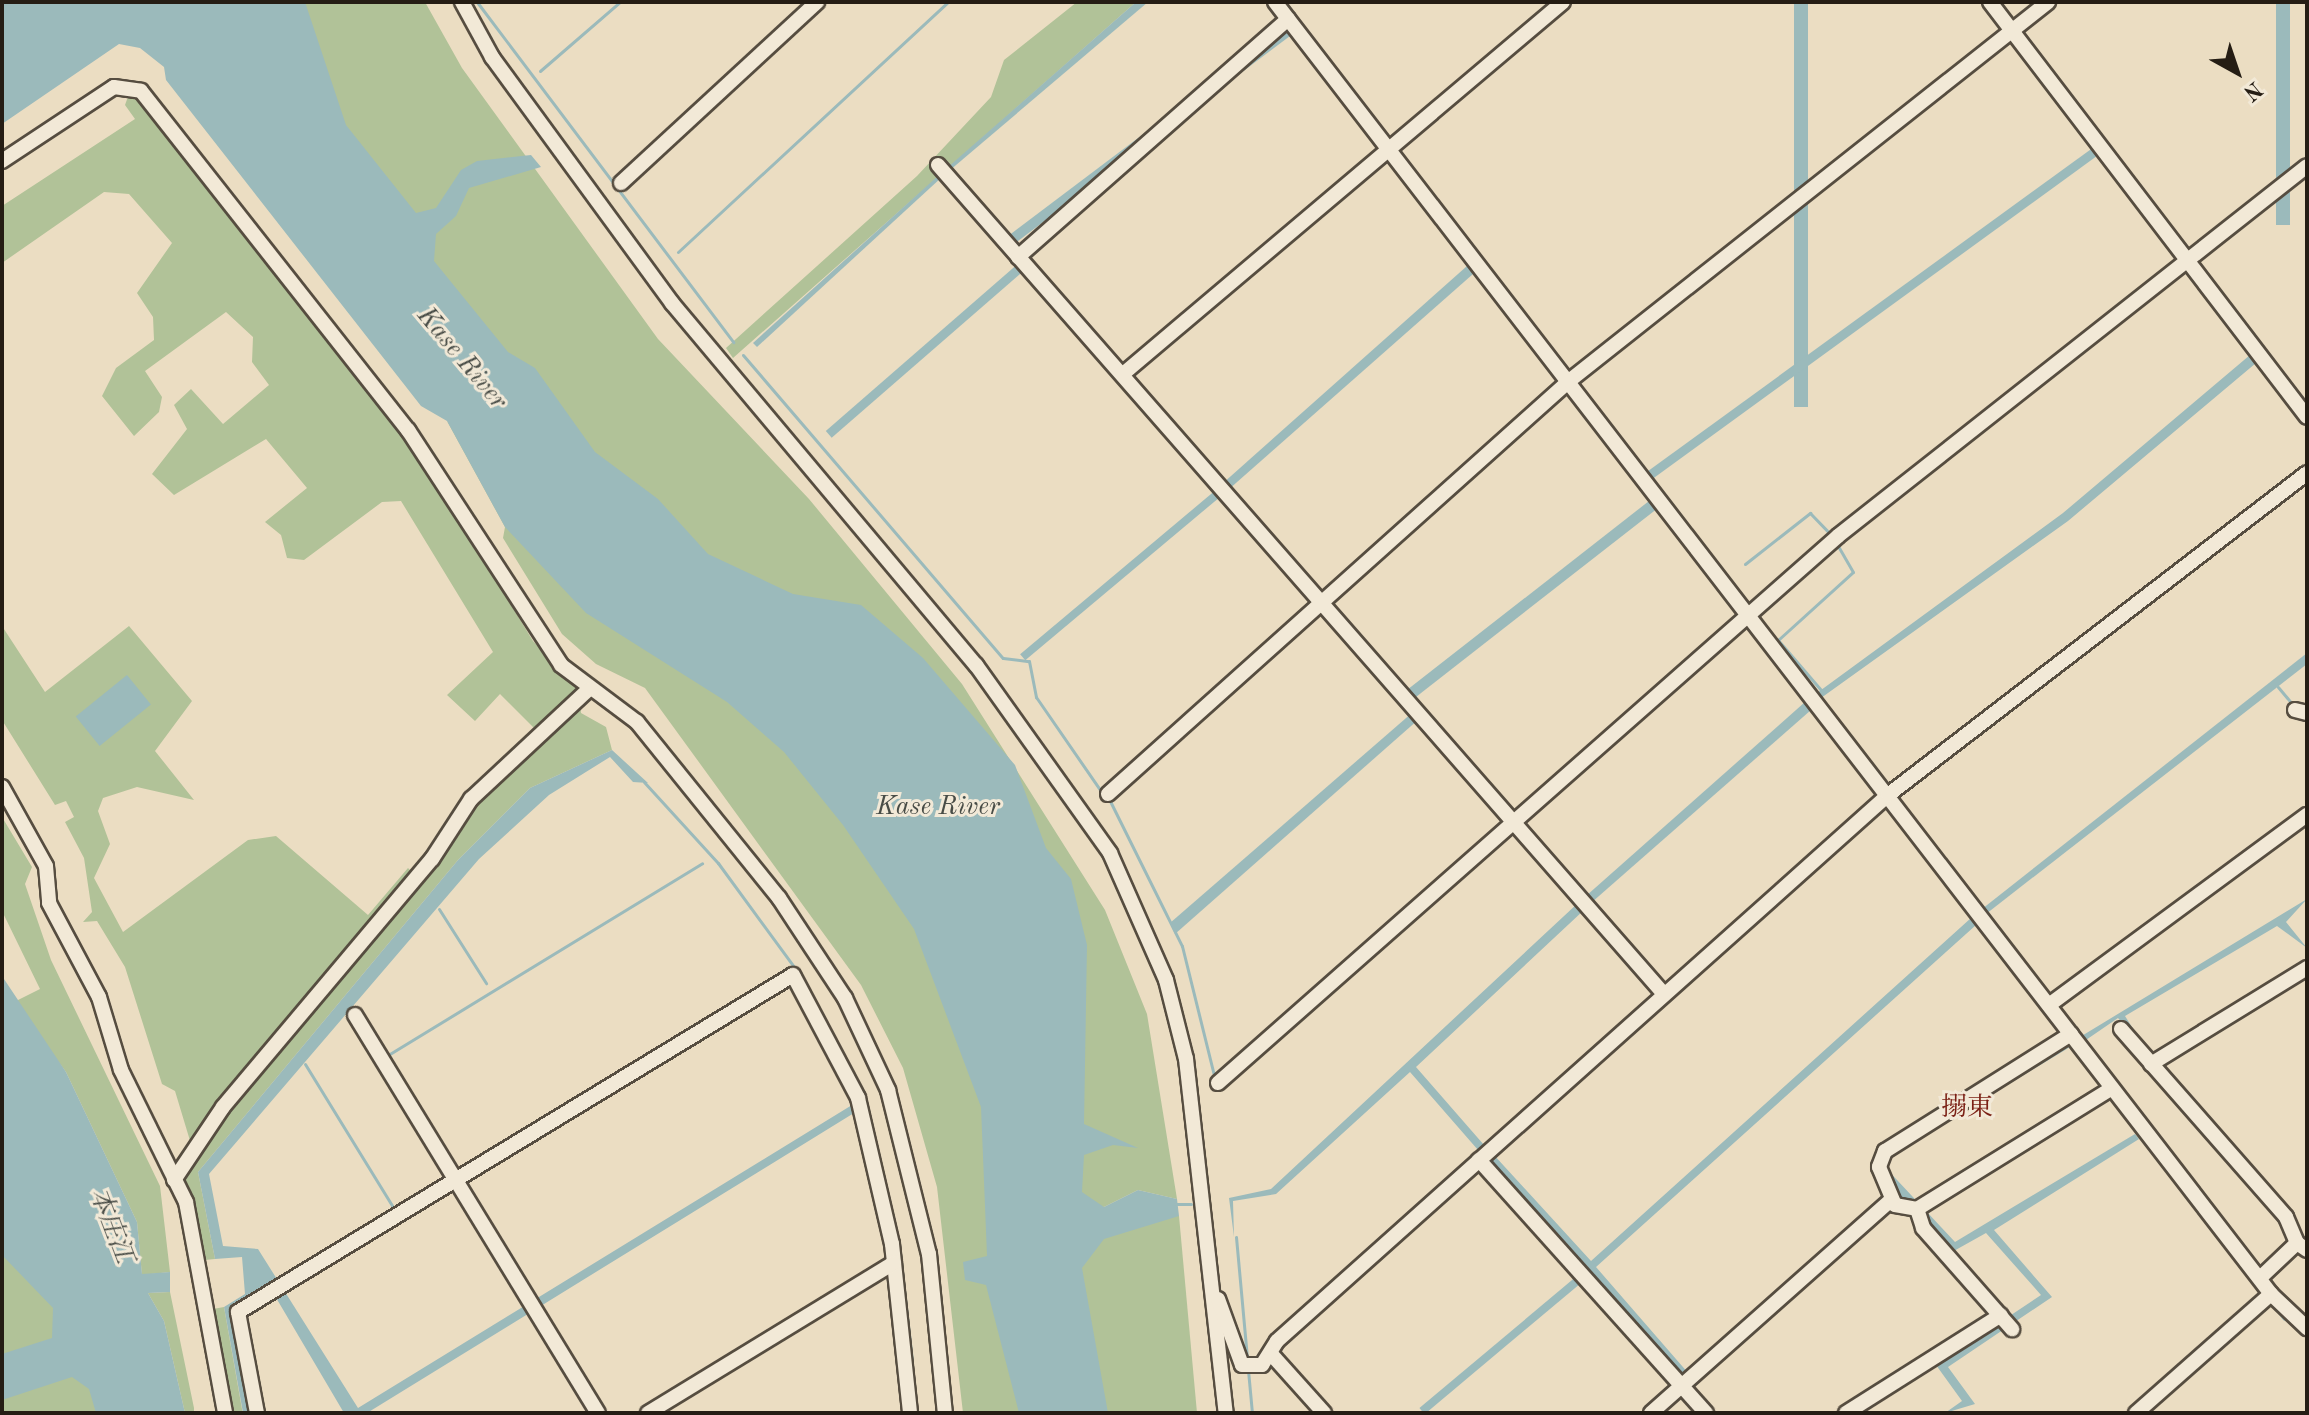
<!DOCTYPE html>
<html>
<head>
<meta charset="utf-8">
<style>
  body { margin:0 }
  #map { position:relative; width:2309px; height:1415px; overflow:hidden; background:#ebddc2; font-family:"Old Standard TT","Noto Serif JP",serif }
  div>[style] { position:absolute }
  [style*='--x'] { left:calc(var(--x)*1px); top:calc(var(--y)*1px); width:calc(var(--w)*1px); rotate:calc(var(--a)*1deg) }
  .green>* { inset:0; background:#b1c298; transform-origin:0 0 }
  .water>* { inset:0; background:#9bbabb; transform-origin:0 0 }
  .stream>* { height:3px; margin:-1.5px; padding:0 1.5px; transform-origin:1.5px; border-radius:1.5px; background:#9bbabb }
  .roads { filter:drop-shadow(2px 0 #564d40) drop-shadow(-2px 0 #564d40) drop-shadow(0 2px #564d40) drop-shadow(0 -2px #564d40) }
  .minor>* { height:14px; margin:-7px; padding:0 7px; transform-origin:7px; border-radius:7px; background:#f2e9d7 }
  span { translate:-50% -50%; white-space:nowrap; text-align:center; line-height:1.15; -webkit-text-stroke:6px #f2e9d7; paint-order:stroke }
  .water-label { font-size:26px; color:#484c46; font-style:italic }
  .neighbourhood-label { font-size:26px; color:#7a1f14 }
  .frame { position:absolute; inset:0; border:4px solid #251d14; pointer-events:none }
  .north { position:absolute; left:2197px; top:32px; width:80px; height:80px; -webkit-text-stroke:6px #f2e9d7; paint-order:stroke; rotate:140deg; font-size:22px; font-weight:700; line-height:32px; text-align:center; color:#251d14 }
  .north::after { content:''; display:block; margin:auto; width:28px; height:36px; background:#251d14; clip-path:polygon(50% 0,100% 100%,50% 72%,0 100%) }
</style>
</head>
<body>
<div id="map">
  <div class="green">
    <i style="clip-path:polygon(234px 2px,425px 2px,462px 68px,658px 339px,809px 499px,962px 684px,1105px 910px,1147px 1014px,1177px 1199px,1138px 1190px,1104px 1207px,1072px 1202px,1074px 1130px)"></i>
    <i style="clip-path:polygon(1077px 2px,1136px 2px,733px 358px,726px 348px,917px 176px,991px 97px,1004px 60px)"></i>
    <i style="clip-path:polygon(130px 91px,424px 462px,533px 641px,579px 691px,581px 713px,606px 727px,612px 750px,530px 788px,458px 860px,198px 1172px,215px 1259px,205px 1260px,183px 1171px,227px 1107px,536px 730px,500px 694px,475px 721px,447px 695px,493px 652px,401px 501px,382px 502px,304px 560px,287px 558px,281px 535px,265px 522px,307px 488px,266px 439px,174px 495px,152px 474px,187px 429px,174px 405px,191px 389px,223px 424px,269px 385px,252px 362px,253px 337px,226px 312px,145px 371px,162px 397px,159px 412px,134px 436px,102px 396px,116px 368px,154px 340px,153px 317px,137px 293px,172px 243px,129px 194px,104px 192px,2px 263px,2px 206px,135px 119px,125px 105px)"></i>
    <i style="clip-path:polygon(447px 421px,954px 827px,1001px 1280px,1033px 1413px,963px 1413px,937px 1187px,903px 1068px,861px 985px,645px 688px,596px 664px,562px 634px,503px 538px,505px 527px)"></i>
    <i style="clip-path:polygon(2px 626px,45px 692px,129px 626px,192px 701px,155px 751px,194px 800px,137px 787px,103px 798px,98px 811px,110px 844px,94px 878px,123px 932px,248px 840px,276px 836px,368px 915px,408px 868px,413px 873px,215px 1102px,191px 1144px,175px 1091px,162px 1084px,125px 967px,97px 921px,83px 922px,92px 912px,84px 858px,65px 822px,74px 817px,66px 801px,55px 805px,2px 720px)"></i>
    <i style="clip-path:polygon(2px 817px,32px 867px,25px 884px,51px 960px,160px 1186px,170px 1272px,142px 1275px,137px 1222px,66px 1072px,14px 1002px,40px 989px,2px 911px)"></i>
    <i style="clip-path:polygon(1159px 1215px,1179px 1216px,1197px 1413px,1096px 1413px,1072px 1255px,1095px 1236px)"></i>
    <i style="clip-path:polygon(2px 1240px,95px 1320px,2px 1378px)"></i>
    <i style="clip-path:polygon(170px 1292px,194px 1408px,194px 1413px,185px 1413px,164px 1321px,148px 1293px)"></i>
    <i style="left:224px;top:1307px;width:108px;height:11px;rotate:80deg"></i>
    <i style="clip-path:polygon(79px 1364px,120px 1413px,2px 1413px,2px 1394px)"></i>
  </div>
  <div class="water">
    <i style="clip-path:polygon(2px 2px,305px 2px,346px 125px,416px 213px,436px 208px,461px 170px,477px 161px,531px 155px,541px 167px,469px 188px,456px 216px,436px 234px,434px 261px,508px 352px,535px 368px,595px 452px,658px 499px,708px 554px,793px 594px,861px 605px,923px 658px,1015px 765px,1046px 848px,1071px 879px,1087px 945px,1084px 1124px,1138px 1148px,1113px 1145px,1084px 1155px,1082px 1192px,1104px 1207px,1138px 1190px,1177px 1199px,1179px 1216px,1104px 1239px,1082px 1268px,1108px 1413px,1019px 1413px,986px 1285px,965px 1280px,963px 1262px,987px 1256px,981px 1107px,914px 929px,843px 825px,784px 752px,727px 702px,586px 613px,505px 527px,447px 421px,421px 406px,166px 80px,164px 67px,140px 48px,119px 44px,2px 124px)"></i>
    <i style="clip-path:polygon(1136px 2px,1148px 2px,949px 171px,947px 168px)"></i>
    <i style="left:1794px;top:2px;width:14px;height:405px"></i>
    <i style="left:2276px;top:2px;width:14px;height:223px"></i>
    <i style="left:1284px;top:28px;width:10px;height:345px;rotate:53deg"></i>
    <i style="left:2094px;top:147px;width:9px;height:552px;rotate:54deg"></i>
    <i style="clip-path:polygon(939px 175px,942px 177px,757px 347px,753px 343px)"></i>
    <i style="left:1019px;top:263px;width:9px;height:256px;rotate:49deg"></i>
    <i style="clip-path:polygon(1467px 266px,1473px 274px,1228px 490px,1222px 484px)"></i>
    <i style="clip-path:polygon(2250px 355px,2256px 363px,2068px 521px,1821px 698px,1817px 693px,2063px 513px)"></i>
    <i style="left:1217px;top:489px;width:8px;height:257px;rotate:50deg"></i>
    <i style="left:1649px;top:501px;width:11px;height:308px;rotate:52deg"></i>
    <i style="clip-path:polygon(2307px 653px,2307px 664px,1986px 914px,1982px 909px)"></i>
    <i style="left:127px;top:675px;width:38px;height:66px;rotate:51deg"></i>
    <i style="clip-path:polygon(1805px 702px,1811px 710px,1591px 903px,1586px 896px)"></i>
    <i style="clip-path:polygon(1413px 712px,1419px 719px,1175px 934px,1170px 923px)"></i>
    <i style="clip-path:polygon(612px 750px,648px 783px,633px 782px,610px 757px,549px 795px,479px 859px,209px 1174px,223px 1246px,258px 1249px,358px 1408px,852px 1105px,854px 1113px,367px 1413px,344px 1413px,275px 1296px,234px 1309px,251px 1413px,243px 1413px,224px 1307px,245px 1294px,242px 1257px,215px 1259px,198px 1172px,458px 860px,530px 788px)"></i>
    <i style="clip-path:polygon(2307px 899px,2286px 922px,2307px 948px,2277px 926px,2125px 1016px,2151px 1057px,2118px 1018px,2083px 1042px,2080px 1037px)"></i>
    <i style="clip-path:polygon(1578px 903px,1584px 910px,1416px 1067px,1484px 1145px,1478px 1150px,1410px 1072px,1276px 1194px,1233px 1201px,1234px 1237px,1229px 1198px,1271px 1189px)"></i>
    <i style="clip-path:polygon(1971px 918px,1976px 925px,1596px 1267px,1689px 1374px,1684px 1379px,1486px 1160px,1493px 1154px,1591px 1261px)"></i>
    <i style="clip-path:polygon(2px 976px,66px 1072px,137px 1222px,142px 1274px,170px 1272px,170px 1292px,148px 1293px,164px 1321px,185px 1413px,96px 1413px,89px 1389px,72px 1377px,2px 1400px,2px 1354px,52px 1338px,53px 1308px,2px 1255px)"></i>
    <i style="clip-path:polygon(2067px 1043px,2070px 1047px,1887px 1158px)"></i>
    <i style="clip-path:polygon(2135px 1134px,2139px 1139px,1994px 1230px,2052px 1297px,1948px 1367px,1975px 1404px,1945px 1413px,1962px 1401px,1936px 1365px,2041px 1295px,1986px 1233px,1952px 1252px,1899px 1202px,1883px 1165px,1955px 1242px)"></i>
    <i style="left:1578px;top:1275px;width:8px;height:207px;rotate:50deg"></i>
  </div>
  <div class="stream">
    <i style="--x:477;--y:2;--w:426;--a:53"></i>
    <i style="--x:540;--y:71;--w:106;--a:-40.8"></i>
    <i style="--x:678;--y:252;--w:368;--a:-42.8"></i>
    <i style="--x:743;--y:355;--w:399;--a:49.4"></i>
    <i style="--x:1003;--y:658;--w:26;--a:7"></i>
    <i style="--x:1029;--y:661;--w:37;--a:79"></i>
    <i style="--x:1036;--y:697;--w:118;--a:55.4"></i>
    <i style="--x:1745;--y:564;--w:83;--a:-38.1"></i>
    <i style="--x:1810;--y:513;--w:29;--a:46"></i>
    <i style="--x:2278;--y:687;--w:25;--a:50"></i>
    <i style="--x:1821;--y:690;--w:66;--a:-130.7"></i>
    <i style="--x:1778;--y:640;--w:101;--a:-42.2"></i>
    <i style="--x:1853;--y:572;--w:32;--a:-120"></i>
    <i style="--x:644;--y:782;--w:110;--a:47.6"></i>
    <i style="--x:718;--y:863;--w:134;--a:53.8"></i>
    <i style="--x:1110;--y:801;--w:162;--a:63.6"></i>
    <i style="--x:1182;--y:946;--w:137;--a:76.1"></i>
    <i style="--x:439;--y:909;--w:88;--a:57.6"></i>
    <i style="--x:821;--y:1012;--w:76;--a:62.8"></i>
    <i style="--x:388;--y:1055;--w:368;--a:-31.4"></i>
    <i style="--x:305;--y:1064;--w:174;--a:58.4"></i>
    <i style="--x:1175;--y:1204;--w:16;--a:0"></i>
    <i style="--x:1236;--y:1237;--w:122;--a:84.8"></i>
    <i style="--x:900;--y:1254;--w:108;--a:83.6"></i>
    <i style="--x:2274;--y:1306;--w:16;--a:52"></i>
    <i style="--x:1248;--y:1370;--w:43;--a:84.7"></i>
  </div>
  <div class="roads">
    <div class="minor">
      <i style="--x:462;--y:2;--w:63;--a:61.4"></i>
      <i style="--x:492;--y:57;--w:305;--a:53.8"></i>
      <i style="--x:672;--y:303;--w:473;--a:50"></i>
      <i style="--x:976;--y:665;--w:231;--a:54.5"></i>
      <i style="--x:1110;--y:853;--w:139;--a:66.2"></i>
      <i style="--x:1166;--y:980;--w:81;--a:75.8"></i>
      <i style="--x:1186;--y:1059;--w:356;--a:83.6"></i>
      <i style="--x:1275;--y:2;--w:1631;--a:52.37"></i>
      <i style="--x:2271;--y:1294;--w:50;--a:43.4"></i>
      <i style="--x:1990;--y:2;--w:522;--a:52.63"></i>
      <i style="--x:2;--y:161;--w:134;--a:-33.5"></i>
      <i style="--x:114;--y:87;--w:27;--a:8"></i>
      <i style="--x:141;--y:91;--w:432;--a:51.8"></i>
      <i style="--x:408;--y:430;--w:280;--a:56.9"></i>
      <i style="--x:561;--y:665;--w:95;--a:36.9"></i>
      <i style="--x:637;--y:722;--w:226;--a:51.1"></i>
      <i style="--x:779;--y:898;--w:120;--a:56.6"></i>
      <i style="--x:845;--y:998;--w:102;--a:64.9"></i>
      <i style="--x:888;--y:1090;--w:169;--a:76"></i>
      <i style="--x:929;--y:1254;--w:160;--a:84.3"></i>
      <i style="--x:938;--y:165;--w:1101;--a:48.79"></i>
      <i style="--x:621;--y:183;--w:267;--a:-42.7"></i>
      <i style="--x:1018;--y:257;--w:360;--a:-41.4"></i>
      <i style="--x:1123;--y:374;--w:576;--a:-40.21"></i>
      <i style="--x:2295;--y:710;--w:12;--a:14"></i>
      <i style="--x:2;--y:787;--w:90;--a:60.9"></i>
      <i style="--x:46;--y:866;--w:37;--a:85"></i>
      <i style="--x:49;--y:903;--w:106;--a:62"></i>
      <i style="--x:99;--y:997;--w:76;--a:73.2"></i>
      <i style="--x:121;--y:1070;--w:147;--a:63.8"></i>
      <i style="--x:186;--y:1202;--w:215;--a:79.5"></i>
      <i style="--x:1108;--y:794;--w:619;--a:-41.86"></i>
      <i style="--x:1569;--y:381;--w:611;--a:-38.35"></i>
      <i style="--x:2049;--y:1005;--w:320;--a:-36.4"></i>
      <i style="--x:355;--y:1015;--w:466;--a:58.6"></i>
      <i style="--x:2121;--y:1029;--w:250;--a:48.7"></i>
      <i style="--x:2286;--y:1217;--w:28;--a:67"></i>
      <i style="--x:2071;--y:1034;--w:220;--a:147.8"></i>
      <i style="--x:1885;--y:1151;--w:17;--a:111"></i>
      <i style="--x:1879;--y:1167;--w:41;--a:67.2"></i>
      <i style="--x:1895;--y:1205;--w:22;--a:10"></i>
      <i style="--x:1917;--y:1209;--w:229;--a:-31.8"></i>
      <i style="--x:2151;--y:1064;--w:183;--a:-31.6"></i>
      <i style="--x:1218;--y:1083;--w:827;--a:-41.42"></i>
      <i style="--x:1838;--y:536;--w:597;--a:-38.27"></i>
      <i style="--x:1479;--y:1160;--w:340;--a:48.1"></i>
      <i style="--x:174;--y:1180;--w:88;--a:-56.1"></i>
      <i style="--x:223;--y:1107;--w:324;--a:-49.9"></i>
      <i style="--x:432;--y:859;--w:72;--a:-57"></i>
      <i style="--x:471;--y:799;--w:160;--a:-43"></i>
      <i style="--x:1917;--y:1209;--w:20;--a:72"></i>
      <i style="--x:1923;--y:1228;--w:135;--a:48.6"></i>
      <i style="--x:2260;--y:1278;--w:51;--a:-43.4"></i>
      <i style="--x:2297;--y:1243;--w:12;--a:35"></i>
      <i style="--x:1218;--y:1299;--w:70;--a:70"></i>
      <i style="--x:1242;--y:1365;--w:20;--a:0"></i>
      <i style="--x:1262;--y:1365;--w:28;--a:-58"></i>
      <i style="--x:1277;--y:1341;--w:819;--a:-41.78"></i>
      <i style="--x:1888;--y:795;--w:528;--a:-37.54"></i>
      <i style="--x:1272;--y:1355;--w:78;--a:48.1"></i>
      <i style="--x:257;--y:1413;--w:103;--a:-100.7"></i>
      <i style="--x:238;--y:1312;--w:649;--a:-31.27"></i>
      <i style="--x:793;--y:975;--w:139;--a:62.1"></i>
      <i style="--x:858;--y:1098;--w:150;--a:76.9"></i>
      <i style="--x:892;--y:1244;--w:170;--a:83.9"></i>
      <i style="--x:648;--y:1413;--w:288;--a:-31.4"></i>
      <i style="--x:1651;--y:1413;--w:322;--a:-41.6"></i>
      <i style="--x:1846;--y:1413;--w:183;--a:-32.3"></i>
      <i style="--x:2136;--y:1413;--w:180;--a:-41.4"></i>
    </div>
  </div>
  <div class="water-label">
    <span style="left:461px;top:359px;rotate:50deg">Kase River</span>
    <span style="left:938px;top:808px">Kase River</span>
    <span style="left:110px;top:1226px;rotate:69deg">本庄江</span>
  </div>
  <div class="neighbourhood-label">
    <span style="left:1967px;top:1109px">搦東</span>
  </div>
  <div class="frame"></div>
  <div class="north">N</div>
</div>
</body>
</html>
